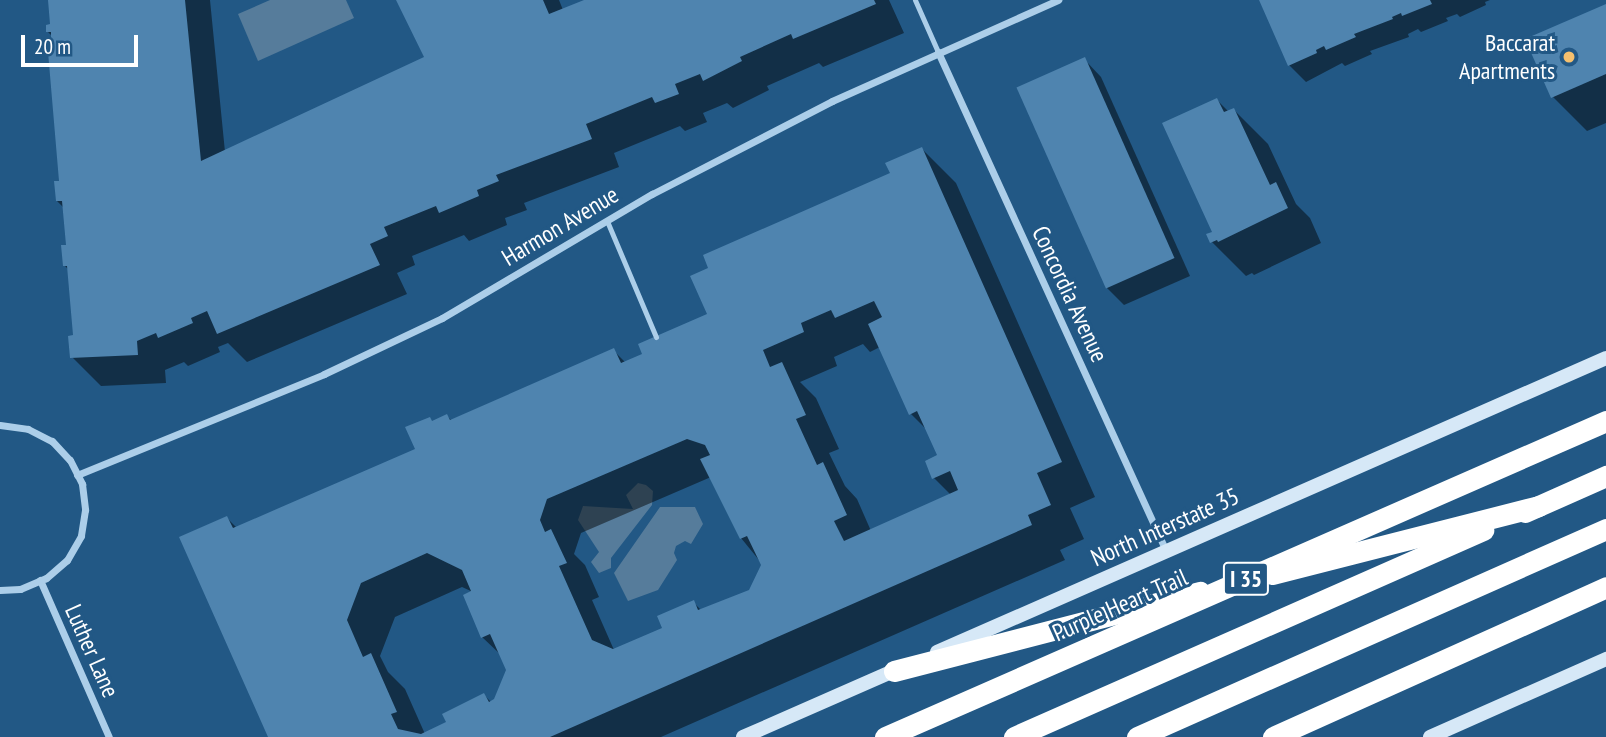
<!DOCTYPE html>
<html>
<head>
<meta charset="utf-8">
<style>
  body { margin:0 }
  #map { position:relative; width:1606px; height:737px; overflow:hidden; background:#225885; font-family:"PT Sans Narrow",sans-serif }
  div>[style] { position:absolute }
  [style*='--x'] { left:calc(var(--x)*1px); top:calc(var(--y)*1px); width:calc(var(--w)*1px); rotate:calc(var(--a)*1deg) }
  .water>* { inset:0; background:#567c9b }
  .shadow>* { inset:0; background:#0007 }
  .building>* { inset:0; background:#4f84af; transform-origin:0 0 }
  .service>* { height:5px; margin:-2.5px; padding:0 2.5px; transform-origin:2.5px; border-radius:2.5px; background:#accee9 }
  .minor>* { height:7px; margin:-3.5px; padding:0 3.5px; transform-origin:3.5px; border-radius:3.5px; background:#accee9 }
  .secondary>* { height:14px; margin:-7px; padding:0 7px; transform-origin:7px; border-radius:7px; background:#d6e8f7 }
  .motorway>* { height:21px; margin:-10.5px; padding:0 10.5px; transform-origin:10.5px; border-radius:10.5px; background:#fff }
  .motorway-bridge>* { height:21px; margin:-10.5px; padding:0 10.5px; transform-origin:10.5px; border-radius:10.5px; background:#fff }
  .dots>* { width:19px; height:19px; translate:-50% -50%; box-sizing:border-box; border:4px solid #225885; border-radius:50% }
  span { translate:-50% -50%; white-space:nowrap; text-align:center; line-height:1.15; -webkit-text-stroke:6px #225885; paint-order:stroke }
  .shield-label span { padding:2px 5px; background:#225885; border:2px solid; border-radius:5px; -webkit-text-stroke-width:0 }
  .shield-label { font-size:23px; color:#fff; font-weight:700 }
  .poi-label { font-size:24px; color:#fff }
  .right { translate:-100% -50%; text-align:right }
  .street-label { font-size:24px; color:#fff }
  .scale { position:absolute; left:21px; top:35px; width:117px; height:32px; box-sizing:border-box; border:4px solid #fff; border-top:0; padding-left:9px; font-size:21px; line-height:24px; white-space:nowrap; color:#fff; -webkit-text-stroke:5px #225885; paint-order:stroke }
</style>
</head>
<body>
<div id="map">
  <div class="water">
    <i style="clip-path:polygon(270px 0,346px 0,354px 18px,258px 61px,238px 14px)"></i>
    <i style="clip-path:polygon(638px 483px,646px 485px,653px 491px,652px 505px,611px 558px,611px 568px,599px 573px,591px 562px,599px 552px,578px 520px,583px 506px,633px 509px,626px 495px)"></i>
    <i style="clip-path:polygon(660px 507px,695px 507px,703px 524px,691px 544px,685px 541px,676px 546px,674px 553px,677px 560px,658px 590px,628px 601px,614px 573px)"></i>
  </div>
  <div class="shadow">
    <i style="clip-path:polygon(50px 0,210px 0,225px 152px,426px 58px,398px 0,559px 0,563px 10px,589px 0,889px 0,904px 33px,823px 67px,819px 63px,767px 86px,769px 90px,733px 108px,727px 103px,703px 113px,707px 122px,685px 131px,680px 126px,614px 153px,619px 167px,524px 203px,527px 210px,505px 218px,507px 225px,469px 241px,464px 235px,412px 256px,415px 265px,397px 273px,407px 294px,247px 362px,228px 343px,218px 347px,220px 352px,188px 366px,184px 362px,165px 370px,166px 383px,101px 386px,72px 357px,75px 337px,69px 270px,65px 266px,68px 246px,64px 208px,57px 201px,61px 182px,53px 37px,48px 32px,51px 26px)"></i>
    <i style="clip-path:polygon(1261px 0,1490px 0,1485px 2px,1486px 5px,1460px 17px,1457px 14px,1446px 18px,1448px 21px,1421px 32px,1418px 29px,1408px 34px,1409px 37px,1370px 51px,1372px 54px,1345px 66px,1342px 63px,1306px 82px,1289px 65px)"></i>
    <i style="clip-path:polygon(1606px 6px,1606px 123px,1587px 131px,1553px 97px)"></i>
    <i style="clip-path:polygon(1084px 59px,1101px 77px,1190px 276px,1124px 305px,1107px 288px)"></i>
    <i style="clip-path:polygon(1217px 100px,1229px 112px,1234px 110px,1268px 144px,1296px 204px,1310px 218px,1321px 243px,1254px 275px,1252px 273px,1246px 276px,1212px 242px)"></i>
    <i style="clip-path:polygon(evenodd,922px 149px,956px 183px,1095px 497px,1070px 508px,1084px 539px,1060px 550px,1065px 560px,661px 737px,270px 737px,227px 518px,237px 528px,417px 450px,432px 422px,447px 416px,452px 421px,614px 351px,626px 363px,644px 355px,709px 315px,922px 149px,863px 344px,870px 352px,880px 347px,911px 414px,928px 431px,939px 456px,934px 478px,951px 495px,871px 531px,857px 499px,845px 486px,829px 453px,839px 449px,816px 398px,800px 382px,837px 366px,834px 357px,863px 344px,922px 149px,711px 477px,741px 538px,763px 565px,750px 592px,702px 611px,694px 603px,665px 629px,614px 650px,592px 600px,599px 597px,585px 565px,574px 554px,581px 533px,711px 477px,922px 149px,462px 587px,473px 592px,482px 637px,502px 656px,508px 669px,495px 700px,491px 702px,484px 695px,449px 723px,425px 734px,405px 689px,388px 672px,380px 656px,395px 617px,462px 587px)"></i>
  </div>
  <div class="building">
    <i style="clip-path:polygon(48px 0,185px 0,201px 161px,424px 57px,396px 0,543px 0,549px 14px,584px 0,874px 0,876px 4px,793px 39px,791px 34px,740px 57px,742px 61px,703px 81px,700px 74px,675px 84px,679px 94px,655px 103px,652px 97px,586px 124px,592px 139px,496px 175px,499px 181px,477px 190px,479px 196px,439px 213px,436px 206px,384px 227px,388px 236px,370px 244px,380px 265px,217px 334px,207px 311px,191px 318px,193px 323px,158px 338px,156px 333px,137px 341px,138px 355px,70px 358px,68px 336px,73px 335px,67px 266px,63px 266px,61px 245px,66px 245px,62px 201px,56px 201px,54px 181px,59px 181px,47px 40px,51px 40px,51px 32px,46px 32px,46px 25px,50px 24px)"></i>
    <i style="clip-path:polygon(1259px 0,1430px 0,1432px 4px,1402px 16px,1401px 13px,1392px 17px,1393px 19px,1354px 34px,1356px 37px,1326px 50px,1324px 46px,1316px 50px,1317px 53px,1288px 66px)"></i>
    <i style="clip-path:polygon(1606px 4px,1606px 74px,1551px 98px,1525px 39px)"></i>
    <i style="left:1085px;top:57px;width:220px;height:75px;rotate:66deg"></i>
    <i style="clip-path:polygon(1217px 98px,1224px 112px,1234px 108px,1270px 185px,1276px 182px,1288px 208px,1218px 242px,1217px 240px,1210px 243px,1206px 234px,1212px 232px,1162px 123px)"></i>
    <i style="clip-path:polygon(evenodd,922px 147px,1062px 462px,1037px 473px,1051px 505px,1028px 515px,1032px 525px,550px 737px,268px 737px,179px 537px,227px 516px,233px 528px,415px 449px,405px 427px,430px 417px,432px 421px,447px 414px,450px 420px,614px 348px,621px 363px,642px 354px,638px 344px,707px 314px,690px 276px,708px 268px,703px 255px,890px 173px,885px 163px,922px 147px,874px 301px,882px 317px,868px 324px,909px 415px,917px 411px,937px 455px,925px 461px,932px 479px,950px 471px,958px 490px,844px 541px,834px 521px,847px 515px,823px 462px,817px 465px,796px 419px,806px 415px,782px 362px,770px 367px,763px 350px,804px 332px,801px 323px,831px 310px,835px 318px,874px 301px,922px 147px,687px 439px,705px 445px,710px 455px,700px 459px,740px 539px,747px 536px,761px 565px,749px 590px,698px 610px,694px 600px,657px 616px,662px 628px,613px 649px,592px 640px,559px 566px,567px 563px,551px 529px,545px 532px,540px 520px,547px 499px,687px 439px,922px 147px,427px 553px,462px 570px,471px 591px,463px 595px,481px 638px,490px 634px,506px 670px,494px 699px,489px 702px,484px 693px,442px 714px,446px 722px,421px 734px,398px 729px,391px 714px,397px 712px,371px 653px,363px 657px,347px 620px,361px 583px,427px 553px)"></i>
  </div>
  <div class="service">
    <i style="--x:915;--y:0;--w:57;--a:66.1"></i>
    <i style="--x:607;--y:221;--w:126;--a:67.1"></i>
  </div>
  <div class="minor">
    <i style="--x:938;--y:52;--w:549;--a:65.44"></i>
    <i style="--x:0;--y:425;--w:28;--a:8"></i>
    <i style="--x:28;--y:429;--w:27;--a:27"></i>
    <i style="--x:52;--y:441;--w:26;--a:47"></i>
    <i style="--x:70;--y:460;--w:27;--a:63"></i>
    <i style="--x:82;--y:484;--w:26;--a:83"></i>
    <i style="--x:85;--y:510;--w:26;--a:99"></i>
    <i style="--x:81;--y:536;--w:28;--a:120"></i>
    <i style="--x:67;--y:560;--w:28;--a:139"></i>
    <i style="--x:46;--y:578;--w:28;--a:157"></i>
    <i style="--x:20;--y:589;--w:20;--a:177"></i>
    <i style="--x:77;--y:475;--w:267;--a:-22.2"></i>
    <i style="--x:324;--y:374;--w:131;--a:-25.4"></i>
    <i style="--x:442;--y:318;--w:244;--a:-30.6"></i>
    <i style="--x:652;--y:194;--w:203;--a:-27.3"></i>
    <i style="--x:832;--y:101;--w:248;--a:-24.1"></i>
    <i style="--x:40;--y:580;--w:171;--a:66.3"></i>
  </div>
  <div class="secondary">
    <i style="--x:937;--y:652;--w:731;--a:-23.72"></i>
    <i style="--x:743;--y:737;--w:171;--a:-23.7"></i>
    <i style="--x:1430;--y:737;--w:193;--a:-23.9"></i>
  </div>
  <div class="motorway">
    <i style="--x:1525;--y:512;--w:89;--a:-24"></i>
    <i style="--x:1272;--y:574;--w:275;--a:-14.3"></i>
    <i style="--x:894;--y:671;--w:316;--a:-14.5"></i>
    <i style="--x:1014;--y:737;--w:513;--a:-23.81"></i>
    <i style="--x:1137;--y:737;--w:513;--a:-23.92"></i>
    <i style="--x:1273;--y:737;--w:365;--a:-24.2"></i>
  </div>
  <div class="motorway-bridge">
    <i style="--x:885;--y:737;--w:787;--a:-23.67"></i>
  </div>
  <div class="dots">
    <i style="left:1569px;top:57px;background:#f5c06e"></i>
  </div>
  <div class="shield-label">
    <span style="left:1246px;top:579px">I 35</span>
  </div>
  <div class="poi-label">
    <span class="right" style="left:1555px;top:57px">Baccarat<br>Apartments</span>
  </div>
  <div class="street-label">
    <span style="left:560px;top:226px;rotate:-31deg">Harmon Avenue</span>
    <span style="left:1070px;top:294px;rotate:65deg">Concordia Avenue</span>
    <span style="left:1165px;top:527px;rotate:-24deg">North Interstate 35</span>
    <span style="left:1120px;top:605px;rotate:-24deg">Purple Heart Trail</span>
    <span style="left:92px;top:651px;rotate:66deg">Luther Lane</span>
  </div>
  <div class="scale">20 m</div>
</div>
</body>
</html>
